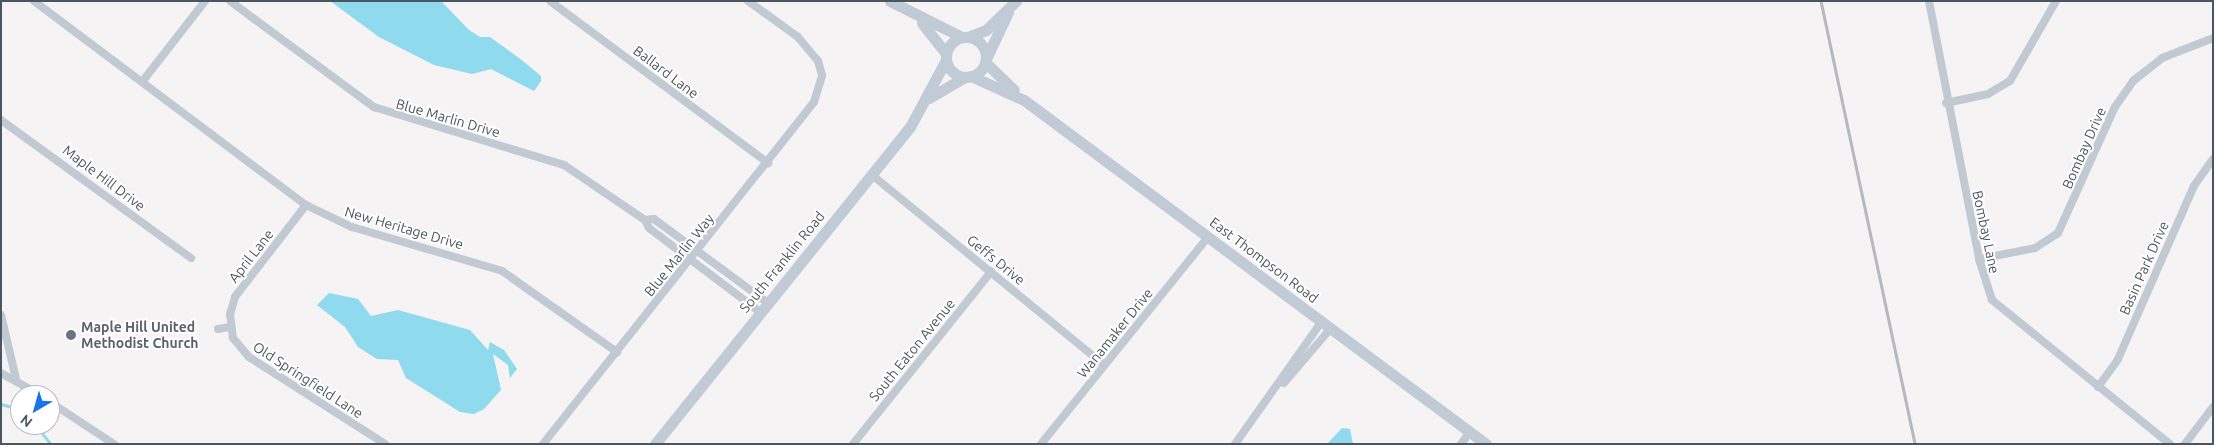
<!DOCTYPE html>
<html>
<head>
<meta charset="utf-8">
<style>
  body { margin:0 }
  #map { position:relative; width:2214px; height:445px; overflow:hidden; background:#f5f3f3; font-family:Ubuntu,sans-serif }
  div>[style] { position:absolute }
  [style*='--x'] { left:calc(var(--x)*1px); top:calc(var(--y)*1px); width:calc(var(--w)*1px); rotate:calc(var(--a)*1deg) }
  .water>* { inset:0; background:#90daee }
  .stream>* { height:2.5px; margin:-1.25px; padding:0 1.25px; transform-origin:1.25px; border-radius:1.25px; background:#90daee }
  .street>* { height:8px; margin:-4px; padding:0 4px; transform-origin:4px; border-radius:4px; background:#c1cad2 }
  .secondary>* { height:11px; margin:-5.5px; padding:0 5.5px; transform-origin:5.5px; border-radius:5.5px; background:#c1cbd6 }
  .secondary>.ring { margin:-5.5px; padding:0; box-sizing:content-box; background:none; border:11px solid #c1cbd6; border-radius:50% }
  .rail>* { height:2.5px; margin:-1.25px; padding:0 1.25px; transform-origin:1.25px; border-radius:1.25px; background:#b5b8bd }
  .dots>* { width:14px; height:14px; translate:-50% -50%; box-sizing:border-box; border:2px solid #fff; border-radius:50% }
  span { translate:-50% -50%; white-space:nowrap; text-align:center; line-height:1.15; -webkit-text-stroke:4px #fff; paint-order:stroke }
  .street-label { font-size:14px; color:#4a5661 }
  .worship-label { font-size:14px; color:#5b616d; font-weight:700 }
  .left { translate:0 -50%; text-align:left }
  .frame { position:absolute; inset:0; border:2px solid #4a5661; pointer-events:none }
  .north { position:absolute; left:10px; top:385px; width:50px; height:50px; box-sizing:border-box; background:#fff; border:1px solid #b7bbc0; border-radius:50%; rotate:218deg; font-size:14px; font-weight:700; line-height:20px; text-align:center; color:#4a5661 }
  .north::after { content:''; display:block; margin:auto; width:18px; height:22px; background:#1a73e8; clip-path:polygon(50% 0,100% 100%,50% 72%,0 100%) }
</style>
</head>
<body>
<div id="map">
  <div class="water">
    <i style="clip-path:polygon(330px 1px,441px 1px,469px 30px,480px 37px,490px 37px,523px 61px,541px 76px,541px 81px,534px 91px,491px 69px,472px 74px,434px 65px,379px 37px)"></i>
    <i style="clip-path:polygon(329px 293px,358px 299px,371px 316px,398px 310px,470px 330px,488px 350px,490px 342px,504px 350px,517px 369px,510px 378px,508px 365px,493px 354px,501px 390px,484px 409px,474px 414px,460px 412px,406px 378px,398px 360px,377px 359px,358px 347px,345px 327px,317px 305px)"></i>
    <i style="clip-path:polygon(1342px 428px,1350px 429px,1353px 444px,1327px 444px)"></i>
  </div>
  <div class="stream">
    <i style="--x:1;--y:404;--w:20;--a:15"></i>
    <i style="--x:36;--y:425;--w:24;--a:52"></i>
  </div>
  <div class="street">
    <i style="--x:34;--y:1;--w:340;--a:36.9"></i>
    <i style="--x:306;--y:205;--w:51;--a:25.6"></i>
    <i style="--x:352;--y:227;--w:156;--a:16.3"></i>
    <i style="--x:502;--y:271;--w:141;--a:35.2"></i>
    <i style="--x:230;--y:1;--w:179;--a:36.4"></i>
    <i style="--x:374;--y:107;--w:199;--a:17"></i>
    <i style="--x:564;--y:165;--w:98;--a:34.2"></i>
    <i style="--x:550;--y:1;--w:272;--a:36.6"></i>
    <i style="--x:1929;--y:1;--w:263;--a:79"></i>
    <i style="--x:1979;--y:259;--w:43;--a:72.4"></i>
    <i style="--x:1992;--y:300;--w:229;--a:39"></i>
    <i style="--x:142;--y:82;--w:103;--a:-52.1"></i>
    <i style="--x:1946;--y:103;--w:43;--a:-12.1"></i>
    <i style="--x:1988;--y:94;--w:26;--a:-31"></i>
    <i style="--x:2010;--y:81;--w:92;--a:-60.1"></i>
    <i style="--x:1;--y:120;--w:235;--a:36"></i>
    <i style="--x:872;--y:175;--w:300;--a:39.3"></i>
    <i style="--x:306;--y:205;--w:116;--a:127.7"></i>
    <i style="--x:235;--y:297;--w:18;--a:106"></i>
    <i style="--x:230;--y:314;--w:24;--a:83"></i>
    <i style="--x:233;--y:338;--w:25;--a:50"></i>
    <i style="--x:249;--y:357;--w:161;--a:32.6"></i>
    <i style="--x:1979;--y:259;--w:57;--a:-11.1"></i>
    <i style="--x:2035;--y:248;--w:27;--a:-33"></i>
    <i style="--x:2058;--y:233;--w:138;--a:-65.7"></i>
    <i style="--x:2115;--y:107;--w:32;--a:-55"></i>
    <i style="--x:2133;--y:81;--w:37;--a:-38"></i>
    <i style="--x:2162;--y:58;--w:55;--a:-21.4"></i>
    <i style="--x:760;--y:312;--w:139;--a:-142.9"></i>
    <i style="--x:649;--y:228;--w:9;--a:-117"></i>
    <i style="--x:645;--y:220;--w:9;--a:-6"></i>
    <i style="--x:654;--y:219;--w:142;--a:36.4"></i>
    <i style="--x:1;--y:315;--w:66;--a:76.8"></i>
    <i style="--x:218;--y:329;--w:11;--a:-10"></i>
    <i style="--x:1;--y:373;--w:45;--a:29.4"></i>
    <i style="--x:1284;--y:383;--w:72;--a:-49.5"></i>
    <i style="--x:2098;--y:387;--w:34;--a:-54"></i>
    <i style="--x:2118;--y:359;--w:189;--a:-66.3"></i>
    <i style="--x:2194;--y:186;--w:33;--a:-55"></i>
    <i style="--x:50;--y:402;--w:77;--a:33.3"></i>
    <i style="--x:543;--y:444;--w:436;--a:-51.6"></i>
    <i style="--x:814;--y:102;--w:28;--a:-73"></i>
    <i style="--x:822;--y:75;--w:15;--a:-106"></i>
    <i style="--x:818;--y:61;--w:31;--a:-130"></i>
    <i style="--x:798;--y:37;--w:62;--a:-144.2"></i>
    <i style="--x:853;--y:444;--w:221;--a:-51.3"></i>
    <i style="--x:1041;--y:444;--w:266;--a:-51.1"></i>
    <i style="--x:1235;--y:444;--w:151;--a:-54.7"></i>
    <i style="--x:1461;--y:444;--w:15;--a:-53"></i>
    <i style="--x:2185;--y:444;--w:46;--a:-52.9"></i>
  </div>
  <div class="secondary">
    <i style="--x:890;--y:1;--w:80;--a:26.6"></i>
    <i style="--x:922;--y:23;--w:39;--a:52"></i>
    <i style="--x:968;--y:37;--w:19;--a:-21"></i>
    <i style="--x:986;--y:30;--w:42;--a:-44"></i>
    <i class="ring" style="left:946px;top:37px;width:29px;height:29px"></i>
    <i style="--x:986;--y:59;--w:52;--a:-64.9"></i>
    <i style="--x:985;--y:62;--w:40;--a:44"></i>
    <i style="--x:971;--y:76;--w:58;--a:24.4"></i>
    <i style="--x:1024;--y:100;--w:576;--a:36.67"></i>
    <i style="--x:929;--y:98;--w:42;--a:-30.3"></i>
    <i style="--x:655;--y:444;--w:407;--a:-51.2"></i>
    <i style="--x:910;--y:127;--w:76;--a:-61.8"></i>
  </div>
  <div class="rail">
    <i style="--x:1821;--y:1;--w:453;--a:78"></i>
  </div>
  <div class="dots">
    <i style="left:71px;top:335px;background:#6b7280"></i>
  </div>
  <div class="street-label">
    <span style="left:666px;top:72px;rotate:37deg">Ballard Lane</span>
    <span style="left:448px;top:118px;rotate:16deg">Blue Marlin Drive</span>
    <span style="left:2084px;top:148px;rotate:-66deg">Bombay Drive</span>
    <span style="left:104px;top:178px;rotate:37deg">Maple Hill Drive</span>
    <span style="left:404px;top:228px;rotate:16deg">New Heritage Drive</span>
    <span style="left:1986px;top:232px;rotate:78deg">Bombay Lane</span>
    <span style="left:679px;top:255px;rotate:-51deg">Blue Marlin Way</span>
    <span style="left:251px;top:256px;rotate:-52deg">April Lane</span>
    <span style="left:996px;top:260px;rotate:39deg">Geffs Drive</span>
    <span style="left:1264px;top:260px;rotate:37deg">East Thompson Road</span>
    <span style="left:782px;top:262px;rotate:-51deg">South Franklin Road</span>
    <span style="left:2144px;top:268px;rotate:-66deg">Basin Park Drive</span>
    <span style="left:1115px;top:333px;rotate:-51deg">Wanamaker Drive</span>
    <span style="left:912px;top:350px;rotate:-51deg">South Eaton Avenue</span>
    <span style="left:308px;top:380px;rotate:33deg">Old Springfield Lane</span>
  </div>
  <div class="worship-label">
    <span class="left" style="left:81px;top:335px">Maple Hill United<br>Methodist Church</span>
  </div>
  <div class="frame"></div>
  <div class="north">N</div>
</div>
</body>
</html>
